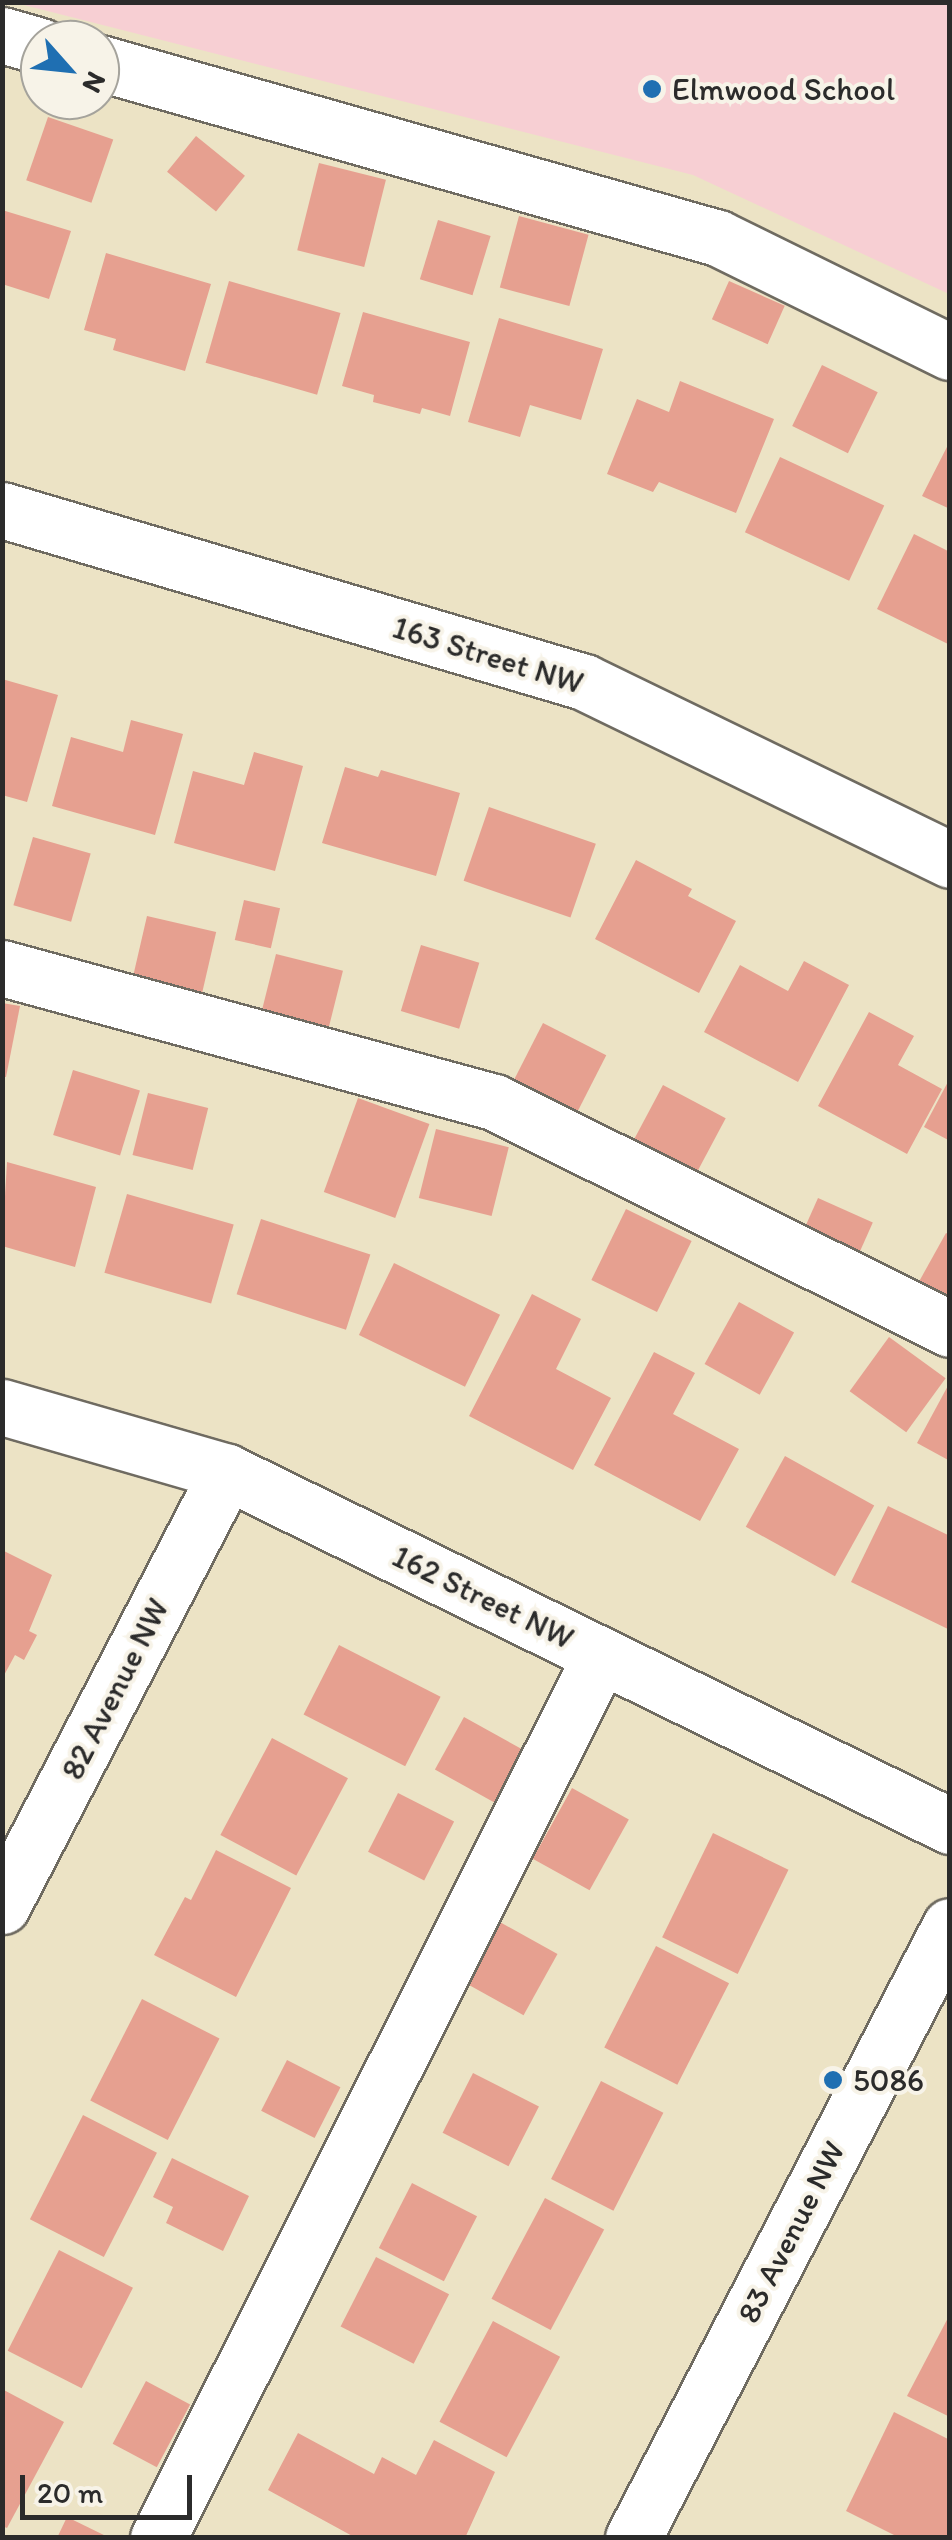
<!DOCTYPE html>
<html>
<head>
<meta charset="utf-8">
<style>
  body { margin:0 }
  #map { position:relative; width:952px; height:2540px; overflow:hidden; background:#ece3c5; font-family:Itim,sans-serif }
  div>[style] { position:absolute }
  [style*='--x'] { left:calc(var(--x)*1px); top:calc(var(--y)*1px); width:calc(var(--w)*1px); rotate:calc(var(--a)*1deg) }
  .built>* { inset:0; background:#f7cfd3 }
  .building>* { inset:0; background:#e6a090; transform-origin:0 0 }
  .roads { filter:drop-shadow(2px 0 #6f6b61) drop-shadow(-2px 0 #6f6b61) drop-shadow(0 2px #6f6b61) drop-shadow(0 -2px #6f6b61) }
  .minor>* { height:55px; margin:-27.5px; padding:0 27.5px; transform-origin:27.5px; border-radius:27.5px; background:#fff }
  .dots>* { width:28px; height:28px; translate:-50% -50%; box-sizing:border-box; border:5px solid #f7f3e8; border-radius:50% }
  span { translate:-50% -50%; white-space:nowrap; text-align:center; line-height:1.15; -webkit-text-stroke:8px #f7f3e8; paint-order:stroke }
  .poi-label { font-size:32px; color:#2b2b2b }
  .left { translate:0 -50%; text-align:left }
  .street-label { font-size:32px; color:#2b2b2b }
  .frame { position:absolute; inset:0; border:5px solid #2b2b2b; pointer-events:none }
  .north { position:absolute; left:20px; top:20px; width:100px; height:100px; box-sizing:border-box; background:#f7f3e8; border:2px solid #a5a39c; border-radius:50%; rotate:117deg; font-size:28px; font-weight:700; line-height:40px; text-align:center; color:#2b2b2b }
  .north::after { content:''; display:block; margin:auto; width:35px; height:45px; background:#1f6fb2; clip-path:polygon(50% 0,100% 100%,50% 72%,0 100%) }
  .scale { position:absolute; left:20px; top:2475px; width:172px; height:45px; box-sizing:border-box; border:5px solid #2b2b2b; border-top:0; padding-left:12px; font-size:30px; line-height:35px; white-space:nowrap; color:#2b2b2b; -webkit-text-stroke:8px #f7f3e8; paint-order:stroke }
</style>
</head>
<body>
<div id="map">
  <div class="built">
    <i style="clip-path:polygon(16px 3px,949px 3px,949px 294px,693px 175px)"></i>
  </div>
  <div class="building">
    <i style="left:48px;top:117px;width:69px;height:67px;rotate:19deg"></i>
    <i style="left:196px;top:136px;width:63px;height:46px;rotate:39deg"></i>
    <i style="left:319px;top:163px;width:69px;height:90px;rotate:14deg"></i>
    <i style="clip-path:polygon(2px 210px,71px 231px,49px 299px,2px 284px)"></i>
    <i style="left:519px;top:216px;width:72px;height:74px;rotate:15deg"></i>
    <i style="left:438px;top:220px;width:55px;height:62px;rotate:17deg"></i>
    <i style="clip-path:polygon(106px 253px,211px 284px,185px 371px,113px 350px,116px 339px,84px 330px)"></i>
    <i style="left:229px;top:281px;width:116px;height:85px;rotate:16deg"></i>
    <i style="left:729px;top:281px;width:61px;height:42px;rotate:24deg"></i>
    <i style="clip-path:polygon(363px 312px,470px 342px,450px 416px,422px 408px,420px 414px,373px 402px,374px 395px,342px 386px)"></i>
    <i style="clip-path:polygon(499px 318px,603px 349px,581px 420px,530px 405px,520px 437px,468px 422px)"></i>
    <i style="left:822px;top:365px;width:62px;height:68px;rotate:26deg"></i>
    <i style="clip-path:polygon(680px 381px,774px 419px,736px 513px,659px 482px,653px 492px,607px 474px,637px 399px,669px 412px)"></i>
    <i style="clip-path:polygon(950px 441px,950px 509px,922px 496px)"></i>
    <i style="left:780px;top:457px;width:115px;height:83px;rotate:25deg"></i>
    <i style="clip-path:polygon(914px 534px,950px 552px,950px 645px,877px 609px)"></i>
    <i style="clip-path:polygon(2px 679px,58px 695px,27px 802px,2px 795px)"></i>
    <i style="clip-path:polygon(131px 720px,183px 734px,155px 835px,52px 806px,71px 737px,123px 752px)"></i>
    <i style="clip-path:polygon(254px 752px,303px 766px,275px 871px,174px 843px,193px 771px,244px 785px)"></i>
    <i style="clip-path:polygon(345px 767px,378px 777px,381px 770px,460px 793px,436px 876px,322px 843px)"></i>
    <i style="left:489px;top:807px;width:113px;height:78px;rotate:19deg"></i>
    <i style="left:33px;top:837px;width:60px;height:71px;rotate:16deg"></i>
    <i style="clip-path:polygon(636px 860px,692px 889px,688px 896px,736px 921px,699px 993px,595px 939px)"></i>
    <i style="left:244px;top:900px;width:37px;height:41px;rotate:13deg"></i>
    <i style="left:147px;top:916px;width:71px;height:70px;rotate:13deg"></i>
    <i style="left:421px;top:945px;width:61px;height:69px;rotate:17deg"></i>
    <i style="left:276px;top:954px;width:69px;height:64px;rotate:14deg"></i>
    <i style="clip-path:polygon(804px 961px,849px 985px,798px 1082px,704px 1032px,740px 965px,788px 991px)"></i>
    <i style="clip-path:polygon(2px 1003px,20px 1006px,6px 1077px,2px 1077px)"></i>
    <i style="clip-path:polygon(869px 1012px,914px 1036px,898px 1065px,942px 1089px,907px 1154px,818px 1106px)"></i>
    <i style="left:543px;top:1023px;width:71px;height:66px;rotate:27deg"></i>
    <i style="left:73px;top:1070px;width:70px;height:68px;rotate:17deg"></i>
    <i style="clip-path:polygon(950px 1078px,950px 1141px,924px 1127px)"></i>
    <i style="left:663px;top:1085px;width:71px;height:68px;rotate:28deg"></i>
    <i style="left:148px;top:1093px;width:62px;height:64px;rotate:14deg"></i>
    <i style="left:358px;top:1098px;width:76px;height:100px;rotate:20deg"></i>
    <i style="left:436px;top:1129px;width:75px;height:71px;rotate:14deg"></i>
    <i style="clip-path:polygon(7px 1162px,96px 1187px,75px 1267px,2px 1246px)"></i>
    <i style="left:127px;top:1194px;width:111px;height:82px;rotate:16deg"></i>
    <i style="left:818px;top:1198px;width:60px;height:43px;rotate:24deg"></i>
    <i style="left:626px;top:1209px;width:73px;height:79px;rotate:26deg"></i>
    <i style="left:261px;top:1219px;width:115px;height:79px;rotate:18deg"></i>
    <i style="clip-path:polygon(946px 1233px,950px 1235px,950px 1306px,916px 1287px)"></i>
    <i style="left:394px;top:1263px;width:118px;height:80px;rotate:26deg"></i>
    <i style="clip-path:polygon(532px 1294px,581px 1319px,556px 1369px,611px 1398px,573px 1470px,469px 1416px)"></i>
    <i style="left:739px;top:1302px;width:63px;height:71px;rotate:29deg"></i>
    <i style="left:889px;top:1337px;width:70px;height:67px;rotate:36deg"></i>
    <i style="clip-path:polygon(654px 1352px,695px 1373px,673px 1414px,739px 1449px,700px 1521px,594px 1465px)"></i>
    <i style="clip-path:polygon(950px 1382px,950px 1461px,917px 1443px)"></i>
    <i style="left:785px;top:1456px;width:102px;height:81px;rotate:29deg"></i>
    <i style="clip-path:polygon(888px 1506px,950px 1536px,950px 1630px,851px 1582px)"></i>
    <i style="clip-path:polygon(2px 1550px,52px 1575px,29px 1631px,37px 1635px,24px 1660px,15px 1655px,2px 1679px)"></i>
    <i style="left:339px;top:1645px;width:114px;height:78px;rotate:27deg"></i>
    <i style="left:464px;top:1717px;width:68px;height:60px;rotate:29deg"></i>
    <i style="left:272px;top:1738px;width:86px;height:110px;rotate:28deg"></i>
    <i style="left:572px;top:1788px;width:65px;height:81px;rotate:29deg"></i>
    <i style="left:398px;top:1793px;width:63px;height:66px;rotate:27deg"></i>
    <i style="left:713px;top:1833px;width:84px;height:116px;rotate:26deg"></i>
    <i style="clip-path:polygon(216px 1850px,291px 1888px,236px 1997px,154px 1955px,185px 1897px,191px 1900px)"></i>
    <i style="left:498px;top:1921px;width:68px;height:70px;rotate:29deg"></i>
    <i style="left:656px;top:1946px;width:82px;height:114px;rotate:27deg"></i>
    <i style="left:142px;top:1999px;width:87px;height:114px;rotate:27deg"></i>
    <i style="left:287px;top:2060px;width:60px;height:57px;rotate:27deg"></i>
    <i style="left:473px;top:2073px;width:74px;height:67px;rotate:27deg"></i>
    <i style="left:601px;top:2081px;width:70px;height:110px;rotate:27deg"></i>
    <i style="left:83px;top:2115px;width:83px;height:117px;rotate:27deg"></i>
    <i style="clip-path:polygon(172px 2158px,249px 2196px,223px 2251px,166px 2223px,173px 2207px,153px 2197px)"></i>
    <i style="left:412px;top:2183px;width:73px;height:73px;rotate:27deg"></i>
    <i style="left:545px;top:2198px;width:67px;height:114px;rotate:28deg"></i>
    <i style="left:59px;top:2250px;width:83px;height:113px;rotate:27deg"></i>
    <i style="left:376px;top:2257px;width:82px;height:78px;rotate:27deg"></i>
    <i style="clip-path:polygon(950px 2314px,950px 2417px,907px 2396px)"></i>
    <i style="left:493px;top:2321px;width:76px;height:114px;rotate:28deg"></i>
    <i style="left:146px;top:2381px;width:50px;height:71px;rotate:28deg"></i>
    <i style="clip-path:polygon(2px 2389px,64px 2422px,7px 2528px,2px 2526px)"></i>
    <i style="clip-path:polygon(894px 2412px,950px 2440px,950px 2538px,900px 2538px,846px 2511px)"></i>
    <i style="clip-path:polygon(298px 2433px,374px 2474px,382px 2457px,416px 2475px,434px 2440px,495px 2472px,465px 2538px,356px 2538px,268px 2490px)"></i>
    <i style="clip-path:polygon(67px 2517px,110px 2538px,57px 2538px)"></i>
  </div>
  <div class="roads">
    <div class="minor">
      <i style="--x:2;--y:35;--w:40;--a:16"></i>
      <i style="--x:100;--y:63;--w:642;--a:15.81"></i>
      <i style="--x:718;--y:238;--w:258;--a:26.2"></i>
      <i style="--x:2;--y:510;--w:607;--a:16.46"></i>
      <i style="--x:584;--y:682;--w:407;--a:25.9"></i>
      <i style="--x:2;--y:968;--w:510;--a:15.24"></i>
      <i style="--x:494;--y:1102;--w:509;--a:26.46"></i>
      <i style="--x:2;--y:1407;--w:234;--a:16.1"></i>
      <i style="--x:227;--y:1472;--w:805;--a:26.09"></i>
      <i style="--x:2;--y:1906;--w:489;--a:-62.6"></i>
      <i style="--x:158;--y:2538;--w:988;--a:-63.36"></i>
      <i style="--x:633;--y:2538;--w:689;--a:-62.62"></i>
    </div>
  </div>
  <div class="dots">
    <i style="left:652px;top:89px;background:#1f6fb2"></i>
    <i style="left:833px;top:2080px;background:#1f6fb2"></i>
  </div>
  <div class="poi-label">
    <span class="left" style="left:672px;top:89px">Elmwood School</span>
    <span class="left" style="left:853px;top:2080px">5086</span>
  </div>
  <div class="street-label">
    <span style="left:488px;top:655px;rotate:17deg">163 Street NW</span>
    <span style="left:483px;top:1597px;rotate:26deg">162 Street NW</span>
    <span style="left:115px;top:1689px;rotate:-63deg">82 Avenue NW</span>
    <span style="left:791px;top:2232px;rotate:-63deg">83 Avenue NW</span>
  </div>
  <div class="frame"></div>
  <div class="north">N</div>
  <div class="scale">20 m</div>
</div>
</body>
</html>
